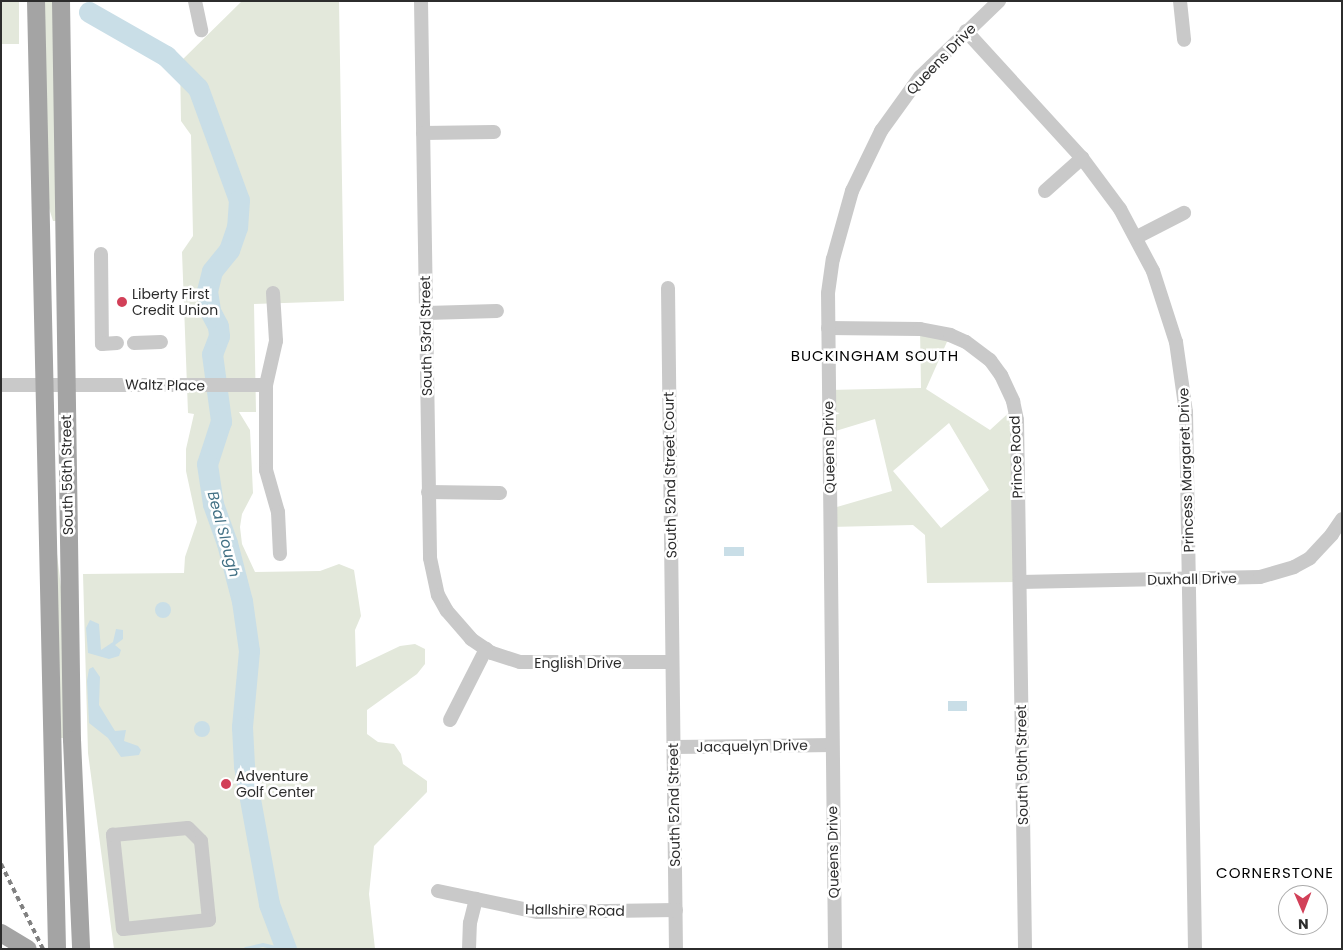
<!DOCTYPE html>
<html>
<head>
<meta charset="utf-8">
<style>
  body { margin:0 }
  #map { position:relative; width:1343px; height:950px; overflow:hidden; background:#fff; font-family:Poppins,sans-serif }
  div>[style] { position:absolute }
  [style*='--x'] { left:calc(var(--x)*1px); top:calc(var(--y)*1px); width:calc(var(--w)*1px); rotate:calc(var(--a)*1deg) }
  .green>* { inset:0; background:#e3e8db; transform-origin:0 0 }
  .water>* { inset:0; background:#c9dee7; transform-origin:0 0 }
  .round { border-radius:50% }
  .stream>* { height:4px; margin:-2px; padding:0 2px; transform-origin:2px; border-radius:2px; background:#c9dee7 }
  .river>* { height:21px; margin:-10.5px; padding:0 10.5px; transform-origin:10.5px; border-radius:10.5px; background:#c9dee7 }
  .minor>* { height:14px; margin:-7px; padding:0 7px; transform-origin:7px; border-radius:7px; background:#c9c9c9 }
  .major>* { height:18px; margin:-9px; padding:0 9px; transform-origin:9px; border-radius:9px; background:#a4a4a4 }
  .rail>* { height:4px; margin-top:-2px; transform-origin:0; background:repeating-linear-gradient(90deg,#818181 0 5px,transparent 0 9px) }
  .dots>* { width:14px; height:14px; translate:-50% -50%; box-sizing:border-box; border:2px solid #fff; border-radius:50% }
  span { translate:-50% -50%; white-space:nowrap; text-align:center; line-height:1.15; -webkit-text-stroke:5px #fff; paint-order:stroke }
  .street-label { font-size:14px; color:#2c2c2c }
  .poi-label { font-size:14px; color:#2c2c2c }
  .left { translate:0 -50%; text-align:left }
  .neighbourhood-label { font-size:15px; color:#000; letter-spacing:1px }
  .water-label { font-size:15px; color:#437185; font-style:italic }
  .frame { position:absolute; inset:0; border:2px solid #2c2c2c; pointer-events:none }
  .north { position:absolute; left:1278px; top:885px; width:50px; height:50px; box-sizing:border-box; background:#fff; border:1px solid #ababab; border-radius:50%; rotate:179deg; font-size:14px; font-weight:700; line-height:20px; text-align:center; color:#2c2c2c }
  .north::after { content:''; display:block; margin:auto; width:18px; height:22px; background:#d24058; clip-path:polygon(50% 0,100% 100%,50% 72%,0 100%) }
</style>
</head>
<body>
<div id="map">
  <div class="green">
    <i style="left:1px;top:1px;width:18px;height:43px"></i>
    <i style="clip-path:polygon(43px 1px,53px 1px,56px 221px,53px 221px,48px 205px)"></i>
    <i style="clip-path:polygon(242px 1px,339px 1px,344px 301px,254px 304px,256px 412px,239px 412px,250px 430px,253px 493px,242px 514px,240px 527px,242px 544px,255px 572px,320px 571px,339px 564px,354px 570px,361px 616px,355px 630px,356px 667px,400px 646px,415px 644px,425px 649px,425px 664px,417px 674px,367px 710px,367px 734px,378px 742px,394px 744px,401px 754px,403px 764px,427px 781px,427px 792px,374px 846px,369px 894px,375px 949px,114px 949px,88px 753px,83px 574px,184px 573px,185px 557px,197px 522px,186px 471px,186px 449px,194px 414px,188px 413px,182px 252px,193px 236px,191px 135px,181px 121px,180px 62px)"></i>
    <i style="clip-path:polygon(evenodd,920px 329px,950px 335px,926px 389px,990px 430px,1014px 408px,1020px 582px,927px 583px,925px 535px,913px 525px,830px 527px,830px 509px,892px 491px,875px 419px,829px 433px,828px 390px,921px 388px,920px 329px,949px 423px,989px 490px,941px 528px,893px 471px,949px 423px)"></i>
    <i style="clip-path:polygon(56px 546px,61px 587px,65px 738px,61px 738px)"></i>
  </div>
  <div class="water">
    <i style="left:724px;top:547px;width:20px;height:9px"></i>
    <i class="round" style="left:155px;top:602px;width:16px;height:16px"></i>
    <i style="clip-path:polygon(90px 620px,99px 624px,101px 650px,113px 642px,116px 629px,123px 630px,123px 639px,115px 645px,121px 650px,119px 656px,109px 659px,88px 653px,86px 628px)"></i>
    <i style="clip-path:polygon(93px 667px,100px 677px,99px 705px,115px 731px,126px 730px,124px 741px,138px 746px,141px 750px,139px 755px,121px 757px,108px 738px,89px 723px,87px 681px,89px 669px)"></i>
    <i style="left:967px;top:701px;width:10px;height:19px;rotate:90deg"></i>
    <i class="round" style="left:194px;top:721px;width:16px;height:16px"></i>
  </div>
  <div class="stream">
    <i style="--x:246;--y:949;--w:17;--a:-13"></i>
    <i style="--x:263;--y:945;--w:17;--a:13"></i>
  </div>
  <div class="river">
    <i style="--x:89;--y:12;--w:89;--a:29.7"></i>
    <i style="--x:166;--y:56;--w:45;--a:45"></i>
    <i style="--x:198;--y:88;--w:119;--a:69.9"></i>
    <i style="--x:239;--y:200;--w:27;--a:94"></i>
    <i style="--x:237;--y:227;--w:24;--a:109"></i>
    <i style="--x:229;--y:250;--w:27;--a:129"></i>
    <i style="--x:212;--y:271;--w:21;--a:104"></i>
    <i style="--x:207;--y:291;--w:20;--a:81"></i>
    <i style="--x:210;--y:311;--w:17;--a:62"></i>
    <i style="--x:218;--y:326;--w:10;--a:84"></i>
    <i style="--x:219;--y:336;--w:19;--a:111"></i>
    <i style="--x:212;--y:354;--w:68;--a:82.3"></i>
    <i style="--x:221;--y:421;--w:45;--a:108"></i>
    <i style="--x:207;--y:464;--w:40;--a:81.5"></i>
    <i style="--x:213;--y:504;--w:41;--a:70.3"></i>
    <i style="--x:227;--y:543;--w:60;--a:75.5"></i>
    <i style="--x:242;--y:601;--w:50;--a:82"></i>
    <i style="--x:249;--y:651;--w:76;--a:95.3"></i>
    <i style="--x:242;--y:727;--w:39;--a:87"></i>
    <i style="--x:244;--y:766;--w:140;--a:79.7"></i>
    <i style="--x:269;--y:904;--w:48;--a:69.3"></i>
  </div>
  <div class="minor">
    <i style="--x:195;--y:1;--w:30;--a:78"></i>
    <i style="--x:421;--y:1;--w:557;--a:89.07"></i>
    <i style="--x:430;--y:558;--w:38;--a:78"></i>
    <i style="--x:438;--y:595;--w:18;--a:61"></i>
    <i style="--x:447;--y:611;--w:37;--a:49"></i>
    <i style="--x:471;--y:639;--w:25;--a:34"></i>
    <i style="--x:492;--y:653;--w:29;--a:18"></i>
    <i style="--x:520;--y:662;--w:152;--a:0"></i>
    <i style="--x:1180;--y:1;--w:39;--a:84"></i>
    <i style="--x:966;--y:31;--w:172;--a:47.6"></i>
    <i style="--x:1082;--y:158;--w:64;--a:53.3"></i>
    <i style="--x:1120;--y:209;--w:70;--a:62"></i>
    <i style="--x:1153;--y:271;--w:75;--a:72.1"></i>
    <i style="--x:1176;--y:342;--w:71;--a:81.9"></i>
    <i style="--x:1186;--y:412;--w:537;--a:89.04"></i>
    <i style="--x:423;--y:133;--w:71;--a:-0.8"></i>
    <i style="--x:1045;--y:191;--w:50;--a:-41.7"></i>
    <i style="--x:1137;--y:237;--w:53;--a:-27.1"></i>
    <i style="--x:101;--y:254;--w:90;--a:89.4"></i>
    <i style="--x:102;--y:344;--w:15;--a:-4"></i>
    <i style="--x:668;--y:288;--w:661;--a:89.31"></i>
    <i style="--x:273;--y:293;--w:48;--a:86.4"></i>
    <i style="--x:276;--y:341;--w:45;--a:102.8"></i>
    <i style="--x:266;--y:385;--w:85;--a:90"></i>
    <i style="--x:266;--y:470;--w:44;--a:74.1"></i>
    <i style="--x:278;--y:512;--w:42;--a:87.3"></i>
    <i style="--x:426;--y:313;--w:71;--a:-1.6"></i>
    <i style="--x:828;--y:328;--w:92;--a:0.6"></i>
    <i style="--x:920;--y:329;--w:31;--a:11"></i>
    <i style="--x:950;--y:335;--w:17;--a:24"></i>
    <i style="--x:966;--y:342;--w:30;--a:37"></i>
    <i style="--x:990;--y:360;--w:19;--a:54"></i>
    <i style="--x:1001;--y:375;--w:29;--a:65"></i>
    <i style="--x:1013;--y:401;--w:19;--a:78"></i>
    <i style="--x:1017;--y:420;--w:529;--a:89.13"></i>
    <i style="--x:134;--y:343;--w:27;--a:-2"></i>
    <i style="--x:1;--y:385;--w:265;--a:0"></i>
    <i style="--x:428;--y:492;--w:72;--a:0.8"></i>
    <i style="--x:1020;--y:582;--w:240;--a:-1.2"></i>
    <i style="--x:1260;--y:577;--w:35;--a:-16"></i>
    <i style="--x:1294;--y:567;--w:18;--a:-29"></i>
    <i style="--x:1310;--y:558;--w:33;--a:-47"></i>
    <i style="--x:1332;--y:534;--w:18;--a:-56"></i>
    <i style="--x:450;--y:720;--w:80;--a:-63.1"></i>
    <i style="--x:673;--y:747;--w:159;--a:-0.7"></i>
    <i style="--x:188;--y:828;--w:18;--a:45"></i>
    <i style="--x:201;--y:841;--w:79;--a:84.2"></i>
    <i style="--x:209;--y:920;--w:86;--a:174"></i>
    <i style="--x:123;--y:929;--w:95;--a:-96.1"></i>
    <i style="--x:113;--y:835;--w:75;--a:-5.3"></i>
    <i style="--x:438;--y:891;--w:102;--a:11.9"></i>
    <i style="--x:538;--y:912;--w:138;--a:-0.8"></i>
    <i style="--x:469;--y:949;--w:26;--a:-88"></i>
    <i style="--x:470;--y:923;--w:25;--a:-76"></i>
    <i style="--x:835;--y:949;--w:656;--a:-90.61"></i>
    <i style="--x:828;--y:293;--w:34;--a:-82"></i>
    <i style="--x:833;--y:259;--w:71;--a:-74.4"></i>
    <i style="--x:852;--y:191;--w:67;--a:-64.2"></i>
    <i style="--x:881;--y:131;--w:67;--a:-54.2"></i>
    <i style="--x:920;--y:77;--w:110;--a:-43.9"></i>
  </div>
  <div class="major">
    <i style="--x:36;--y:1;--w:948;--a:88.73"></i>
    <i style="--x:61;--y:1;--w:739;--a:89.15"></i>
    <i style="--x:72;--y:740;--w:209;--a:87.5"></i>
    <i style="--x:1;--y:933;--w:31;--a:31"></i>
  </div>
  <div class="rail">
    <i style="--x:1;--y:864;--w:95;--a:63.7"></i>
  </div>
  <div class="dots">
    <i style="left:122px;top:302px;background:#d24058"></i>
    <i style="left:226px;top:784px;background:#d24058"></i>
  </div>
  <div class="street-label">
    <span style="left:941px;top:59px;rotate:-46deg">Queens Drive</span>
    <span style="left:426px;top:336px;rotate:-91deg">South 53rd Street</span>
    <span style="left:165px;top:385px;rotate:1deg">Waltz Place</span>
    <span style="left:829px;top:447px;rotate:-91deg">Queens Drive</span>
    <span style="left:1016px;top:457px;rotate:-92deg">Prince Road</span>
    <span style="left:1186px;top:470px;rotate:-92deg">Princess Margaret Drive</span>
    <span style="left:67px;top:475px;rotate:-91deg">South 56th Street</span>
    <span style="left:670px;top:475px;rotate:-91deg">South 52nd Street Court</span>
    <span style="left:1192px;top:579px;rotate:-1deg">Duxhall Drive</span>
    <span style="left:578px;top:663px">English Drive</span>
    <span style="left:752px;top:746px;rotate:-1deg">Jacquelyn Drive</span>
    <span style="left:1022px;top:765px;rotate:-91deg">South 50th Street</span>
    <span style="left:674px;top:805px;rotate:-91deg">South 52nd Street</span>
    <span style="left:833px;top:852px;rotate:-91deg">Queens Drive</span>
    <span style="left:575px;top:910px;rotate:1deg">Hallshire Road</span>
  </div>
  <div class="poi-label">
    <span class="left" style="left:132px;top:302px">Liberty First<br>Credit Union</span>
    <span class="left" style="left:236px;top:784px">Adventure<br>Golf Center</span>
  </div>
  <div class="neighbourhood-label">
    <span style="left:875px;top:356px">BUCKINGHAM SOUTH</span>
    <span style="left:1275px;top:873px">CORNERSTONE</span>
  </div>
  <div class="water-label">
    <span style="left:224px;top:534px;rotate:75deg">Beal Slough</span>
  </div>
  <div class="frame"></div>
  <div class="north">N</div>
</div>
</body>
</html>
